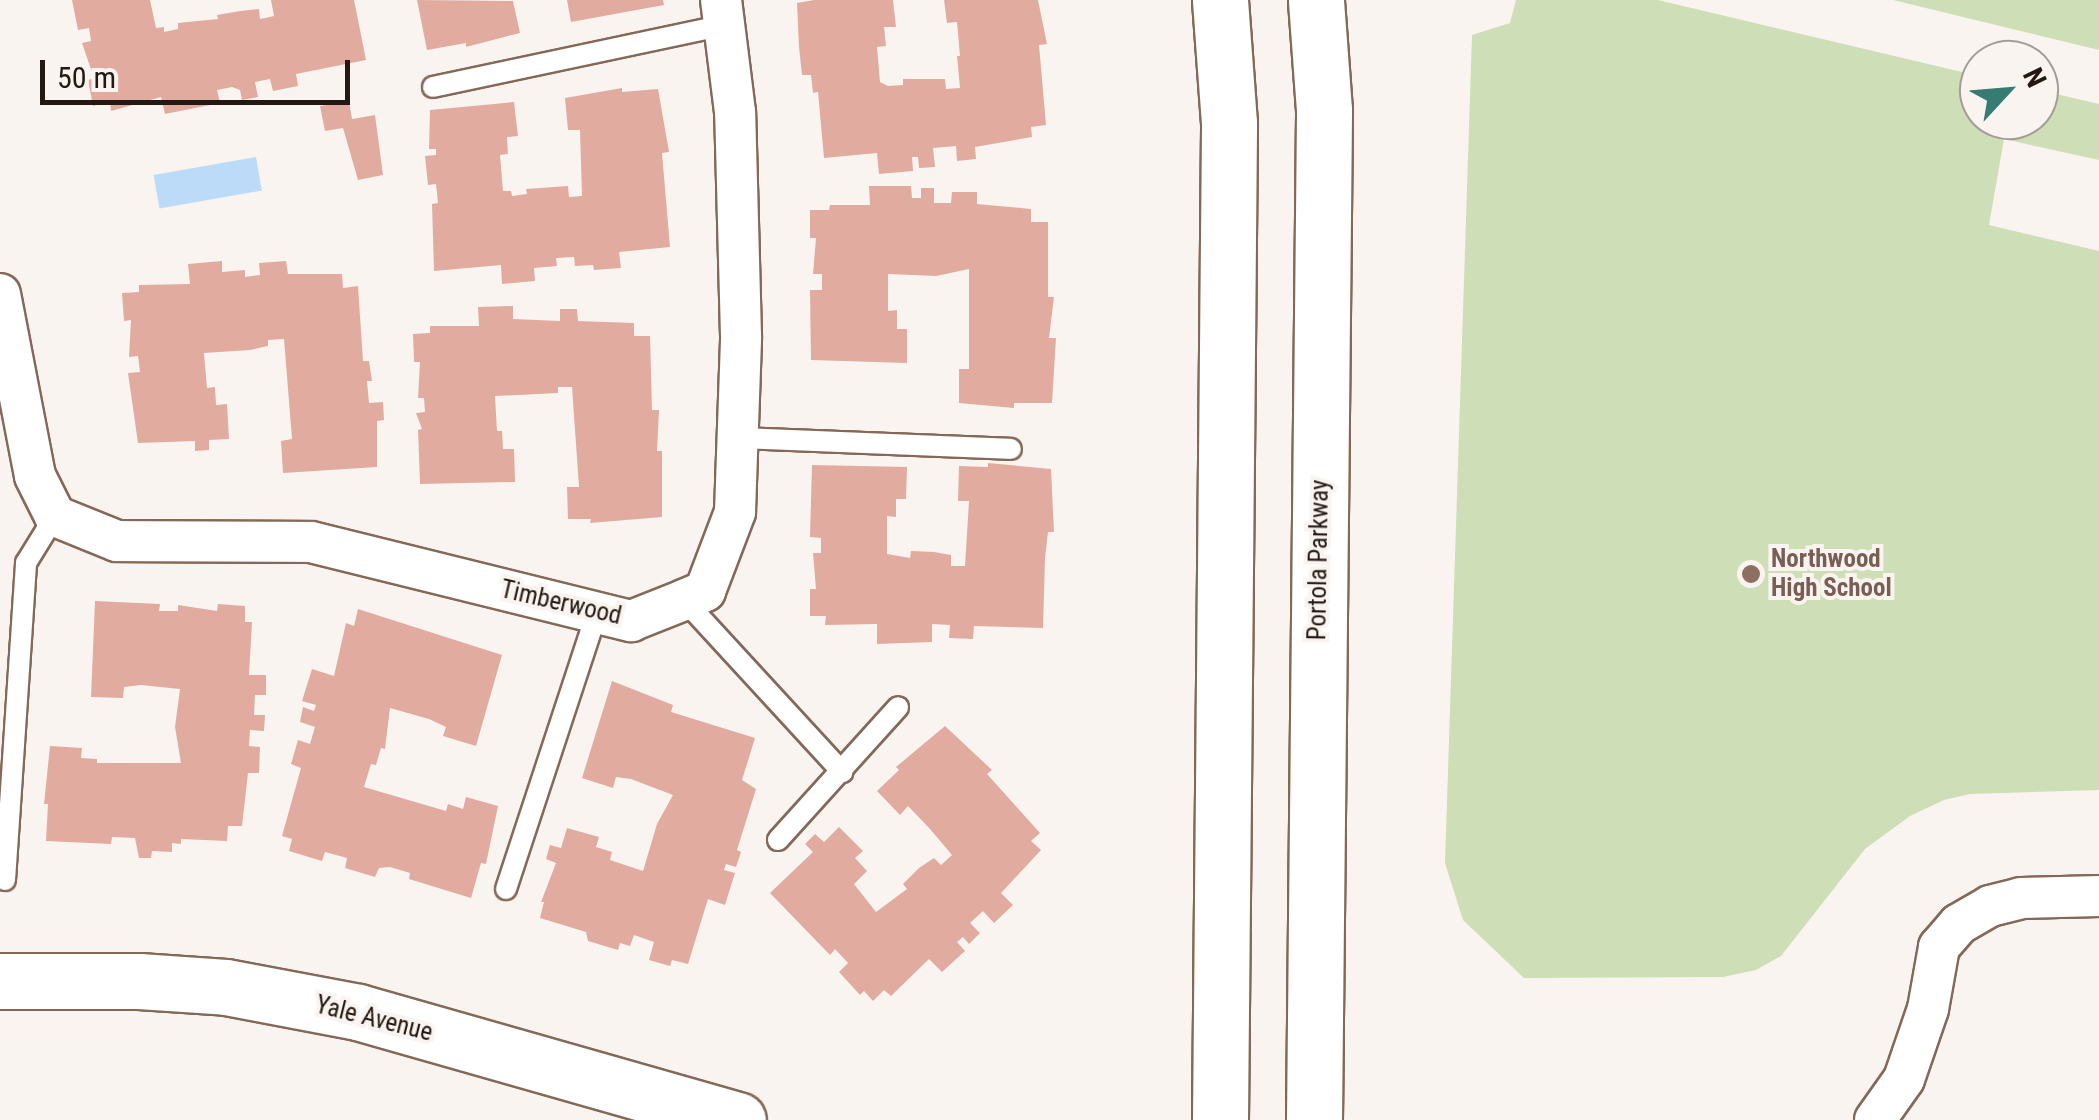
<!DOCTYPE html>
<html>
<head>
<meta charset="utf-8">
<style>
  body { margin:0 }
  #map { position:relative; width:2099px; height:1120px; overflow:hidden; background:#faf4f0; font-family:"Roboto Condensed",sans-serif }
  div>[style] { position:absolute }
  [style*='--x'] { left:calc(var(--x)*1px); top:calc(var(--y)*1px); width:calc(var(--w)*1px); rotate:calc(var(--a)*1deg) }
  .green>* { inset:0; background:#cedeb6 }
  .water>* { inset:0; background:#bbdbf9; transform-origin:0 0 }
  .building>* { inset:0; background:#e1aba0 }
  .roads { filter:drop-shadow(2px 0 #846959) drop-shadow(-2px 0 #846959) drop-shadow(0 2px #846959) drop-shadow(0 -2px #846959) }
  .lane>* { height:20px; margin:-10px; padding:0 10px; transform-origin:10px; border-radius:10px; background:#fff }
  .street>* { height:40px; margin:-20px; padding:0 20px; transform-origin:20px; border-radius:20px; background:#fff }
  .secondary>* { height:55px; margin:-27.5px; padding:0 27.5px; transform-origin:27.5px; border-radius:27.5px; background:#fff }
  .primary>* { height:55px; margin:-27.5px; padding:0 27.5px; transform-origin:27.5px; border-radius:27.5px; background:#fff }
  .dots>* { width:28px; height:28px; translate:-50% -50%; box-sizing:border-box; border:5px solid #faf4f0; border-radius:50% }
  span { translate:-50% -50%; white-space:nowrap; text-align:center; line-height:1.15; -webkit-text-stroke:8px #faf4f0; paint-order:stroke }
  .street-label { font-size:25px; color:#231812 }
  .education-label { font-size:25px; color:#785e54; font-weight:700 }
  .left { translate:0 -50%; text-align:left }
  .north { position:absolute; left:1959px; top:40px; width:100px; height:100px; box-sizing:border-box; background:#faf4f0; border:2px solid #a49c97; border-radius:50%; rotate:64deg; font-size:28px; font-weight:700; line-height:40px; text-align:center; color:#231812 }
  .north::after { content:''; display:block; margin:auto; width:35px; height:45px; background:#377c72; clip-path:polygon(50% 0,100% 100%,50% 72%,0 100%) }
  .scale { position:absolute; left:40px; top:60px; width:310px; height:45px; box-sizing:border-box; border:5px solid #231812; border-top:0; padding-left:12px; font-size:30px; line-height:35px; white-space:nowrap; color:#231812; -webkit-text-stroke:8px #faf4f0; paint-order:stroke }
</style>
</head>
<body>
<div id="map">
  <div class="green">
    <i style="clip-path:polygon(1516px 0,1658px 0,1979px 76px,1979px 120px,2039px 120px,2039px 90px,2099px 104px,2099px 160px,2004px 139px,1989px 225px,2099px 251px,2099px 790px,1970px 794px,1944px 800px,1910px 816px,1865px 849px,1781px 956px,1756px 970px,1723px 977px,1524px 978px,1463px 920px,1445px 863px,1472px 35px,1510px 23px)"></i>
    <i style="clip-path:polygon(1893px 0,2099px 0,2099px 50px)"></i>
  </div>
  <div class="water">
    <i style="left:256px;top:157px;width:34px;height:104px;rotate:80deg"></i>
  </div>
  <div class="building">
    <i style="clip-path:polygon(72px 0,150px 0,156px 28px,164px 27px,164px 32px,178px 29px,178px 23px,218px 19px,217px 15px,240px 11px,259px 9px,260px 19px,274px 16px,271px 0,354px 0,366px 60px,296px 74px,298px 86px,273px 91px,270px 79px,255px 82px,258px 97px,242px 100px,240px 90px,232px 87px,217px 90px,220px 103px,165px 114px,161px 97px,111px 111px,110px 102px,93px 106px,88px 80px,94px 78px,82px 43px,91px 41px,89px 28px,78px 30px)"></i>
    <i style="clip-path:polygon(417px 0,513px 1px,520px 33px,466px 47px,466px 43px,427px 50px)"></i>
    <i style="clip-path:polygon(567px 0,663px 0,664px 5px,571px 22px)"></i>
    <i style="clip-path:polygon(814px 0,893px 0,896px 27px,884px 27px,886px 46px,877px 47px,880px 82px,888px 86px,903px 85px,903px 79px,945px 79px,946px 89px,960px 88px,957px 56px,960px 56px,957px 22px,947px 23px,944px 0,1038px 0,1047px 44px,1039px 45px,1046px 125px,1031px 127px,1032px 137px,975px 147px,976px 159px,957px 161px,956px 146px,933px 148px,935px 167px,919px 168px,918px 157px,912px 157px,913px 171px,879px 174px,877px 153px,824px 158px,818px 92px,813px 93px,811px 75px,802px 75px,799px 47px,797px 3px)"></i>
    <i style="clip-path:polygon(622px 88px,622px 92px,658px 89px,669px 152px,662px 153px,670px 247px,619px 252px,621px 268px,594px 270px,593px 265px,575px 266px,574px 257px,556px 258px,557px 266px,534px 268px,535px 281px,502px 284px,501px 265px,434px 271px,432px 204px,438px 203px,436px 184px,428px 185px,425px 156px,436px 155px,436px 149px,429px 149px,430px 110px,514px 102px,518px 136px,507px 137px,508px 154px,500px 155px,503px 191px,511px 191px,512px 196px,527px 194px,526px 189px,568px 186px,569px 197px,582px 196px,580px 130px,568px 130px,565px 98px)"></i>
    <i style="clip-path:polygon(349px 101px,352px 119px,375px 115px,383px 175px,358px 180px,343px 128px,325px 131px,320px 106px)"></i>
    <i style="clip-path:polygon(869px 186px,911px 186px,912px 198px,921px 198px,921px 188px,934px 188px,934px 203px,951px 203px,952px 192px,977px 192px,977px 204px,1031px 209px,1031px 222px,1048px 222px,1048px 297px,1054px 297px,1049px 338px,1056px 338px,1052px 403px,1014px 403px,1014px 408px,959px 403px,959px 369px,969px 369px,969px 269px,936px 276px,888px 274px,888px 311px,897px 310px,897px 329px,907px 329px,907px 363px,811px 360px,810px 290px,822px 290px,822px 274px,813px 274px,816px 238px,810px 238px,810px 210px,829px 210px,830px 205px,870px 205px)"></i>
    <i style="clip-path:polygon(222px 261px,222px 272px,245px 270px,245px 277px,260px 275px,259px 263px,286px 261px,288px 274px,342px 274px,343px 288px,358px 286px,363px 361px,369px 361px,372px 381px,367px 381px,369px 403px,383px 402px,384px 420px,377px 421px,377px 467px,283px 473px,281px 441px,292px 439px,284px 339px,268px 340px,268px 346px,250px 350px,204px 353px,207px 388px,215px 387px,216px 405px,227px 404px,229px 439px,209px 440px,209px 450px,195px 451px,195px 441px,138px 443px,128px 373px,140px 372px,138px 356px,129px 357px,131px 320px,124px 321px,122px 293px,139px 292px,139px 285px,190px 284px,188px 264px)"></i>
    <i style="clip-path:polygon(513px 306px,513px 319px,560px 321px,560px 309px,577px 309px,578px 321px,634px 323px,634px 336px,650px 336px,652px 410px,659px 410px,657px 451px,662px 451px,662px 517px,590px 523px,591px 519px,568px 519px,567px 487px,579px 487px,572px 387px,558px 387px,558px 393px,495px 396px,497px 431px,502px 431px,503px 449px,514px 449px,515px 482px,420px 484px,418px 430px,422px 429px,416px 413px,425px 412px,424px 398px,418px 398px,420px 362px,414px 362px,413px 334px,430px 333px,430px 326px,479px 326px,478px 307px)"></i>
    <i style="clip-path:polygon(988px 463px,1051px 469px,1054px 532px,1048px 532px,1045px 558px,1043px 628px,974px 626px,973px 639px,949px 638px,950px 625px,932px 624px,932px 642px,877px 644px,877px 624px,825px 625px,826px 616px,810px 616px,810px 589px,816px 589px,813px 553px,821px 553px,821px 538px,810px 537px,812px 465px,907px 467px,906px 499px,896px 499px,896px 517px,887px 516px,887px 554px,910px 558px,911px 551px,934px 552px,951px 555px,951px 566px,965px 566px,969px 501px,958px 501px,959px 466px,988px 467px)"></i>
    <i style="clip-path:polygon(95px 601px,160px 604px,159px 611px,178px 611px,178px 605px,217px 611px,218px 604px,245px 606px,245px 622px,252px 622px,249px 675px,266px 675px,266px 695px,255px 695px,254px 715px,265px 715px,264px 731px,250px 730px,249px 746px,260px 747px,259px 773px,248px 773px,242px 826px,228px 826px,227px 841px,181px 839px,181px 844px,172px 843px,172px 852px,152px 851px,151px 858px,139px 858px,135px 838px,112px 837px,111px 844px,46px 841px,48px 804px,44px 804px,50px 746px,82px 748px,81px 758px,97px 759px,97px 763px,181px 763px,175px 727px,180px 689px,141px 685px,124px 687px,123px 698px,91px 697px)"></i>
    <i style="clip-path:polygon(358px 609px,502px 655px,476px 746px,443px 736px,446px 727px,429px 719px,390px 708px,385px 749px,381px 748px,376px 765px,371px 764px,364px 787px,446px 811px,448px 804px,463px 809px,466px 797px,498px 806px,486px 864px,481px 863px,471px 898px,409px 879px,410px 873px,390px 867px,379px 868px,375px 877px,345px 868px,347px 858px,325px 852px,322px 861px,289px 851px,292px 839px,282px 836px,301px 768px,291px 764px,298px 740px,310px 744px,315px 727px,300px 722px,303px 707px,314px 711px,316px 705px,302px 701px,312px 669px,334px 676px,346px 623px,354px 626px)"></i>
    <i style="clip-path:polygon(612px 681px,673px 705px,671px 712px,755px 738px,742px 780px,756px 789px,737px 850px,741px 852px,736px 867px,726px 864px,724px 870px,735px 873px,725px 905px,708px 899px,688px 964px,672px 960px,670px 966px,649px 960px,654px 942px,634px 935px,630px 946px,620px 943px,618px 950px,588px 941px,586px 932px,540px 918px,544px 902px,541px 902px,556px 863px,546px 859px,550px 845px,561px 848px,567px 828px,599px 837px,596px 847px,612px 852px,610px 860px,643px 871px,657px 824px,673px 795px,631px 779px,616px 777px,613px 788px,582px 778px)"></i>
    <i style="clip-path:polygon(945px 726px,992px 770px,987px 774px,1040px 833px,1031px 841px,1041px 850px,1001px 893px,1013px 905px,994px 923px,983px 911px,970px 923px,980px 933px,969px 944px,963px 937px,957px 942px,965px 951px,942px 972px,929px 959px,891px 996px,884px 990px,873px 1001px,864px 991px,860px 995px,839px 972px,848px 963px,835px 949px,830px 955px,770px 893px,813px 852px,805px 844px,815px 834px,824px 842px,839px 827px,863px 851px,855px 858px,867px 871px,854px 884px,876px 912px,907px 889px,903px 884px,919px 868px,934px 858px,941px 865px,952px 855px,930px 829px,908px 806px,900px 815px,877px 791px,899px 770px,896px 767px)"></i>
  </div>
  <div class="roads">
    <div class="lane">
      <i style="--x:433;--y:87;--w:298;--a:-12"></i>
      <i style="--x:738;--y:438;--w:273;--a:2.3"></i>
      <i style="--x:684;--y:600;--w:234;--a:47.4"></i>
      <i style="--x:778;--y:840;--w:179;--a:-47.9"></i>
      <i style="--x:5;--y:880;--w:318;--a:-86.2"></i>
      <i style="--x:26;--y:563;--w:55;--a:-58.3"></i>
      <i style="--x:506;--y:889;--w:291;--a:-71.8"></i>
    </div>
    <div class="street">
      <i style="--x:0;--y:294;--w:185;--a:79.1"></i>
      <i style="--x:35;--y:476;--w:45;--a:63.4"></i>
      <i style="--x:55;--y:516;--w:67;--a:22"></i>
      <i style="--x:117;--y:541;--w:194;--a:0.3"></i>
      <i style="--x:311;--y:542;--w:330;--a:13.9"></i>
      <i style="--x:631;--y:621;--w:57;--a:-21.6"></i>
      <i style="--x:684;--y:600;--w:23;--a:-23"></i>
      <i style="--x:705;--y:591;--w:85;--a:-69.2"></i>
      <i style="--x:735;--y:512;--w:176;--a:-88"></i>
      <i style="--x:741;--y:336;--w:224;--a:-91.5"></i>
      <i style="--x:735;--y:112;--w:113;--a:-97.1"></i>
      <i style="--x:1875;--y:1120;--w:50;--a:-54.7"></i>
      <i style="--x:1904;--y:1079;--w:74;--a:-71.1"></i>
      <i style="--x:1928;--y:1009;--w:63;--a:-79.9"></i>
      <i style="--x:1939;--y:947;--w:30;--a:-49"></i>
      <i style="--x:1959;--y:924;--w:36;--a:-30"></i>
      <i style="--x:1990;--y:906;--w:32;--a:-14"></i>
      <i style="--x:2021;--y:898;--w:78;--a:-1.5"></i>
    </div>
    <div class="secondary">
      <i style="--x:0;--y:981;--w:139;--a:0"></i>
      <i style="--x:139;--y:981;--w:87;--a:3.9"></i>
      <i style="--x:226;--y:987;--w:134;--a:10.7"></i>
      <i style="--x:358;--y:1012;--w:395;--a:15.9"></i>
    </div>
    <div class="primary">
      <i style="--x:1220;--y:1120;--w:997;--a:-89.48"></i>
      <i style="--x:1229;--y:123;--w:123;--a:-94.2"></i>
      <i style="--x:1314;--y:1120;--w:1010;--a:-89.43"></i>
      <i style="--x:1324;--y:110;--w:110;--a:-94.2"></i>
    </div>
  </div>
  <div class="dots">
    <i style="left:1751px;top:574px;background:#8d6e63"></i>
  </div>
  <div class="street-label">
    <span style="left:1319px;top:560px;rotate:-89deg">Portola Parkway</span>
    <span style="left:561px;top:603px;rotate:13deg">Timberwood</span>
    <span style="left:374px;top:1019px;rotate:14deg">Yale Avenue</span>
  </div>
  <div class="education-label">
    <span class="left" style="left:1771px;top:574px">Northwood<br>High School</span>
  </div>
  <div class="north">N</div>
  <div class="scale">50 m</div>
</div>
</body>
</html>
